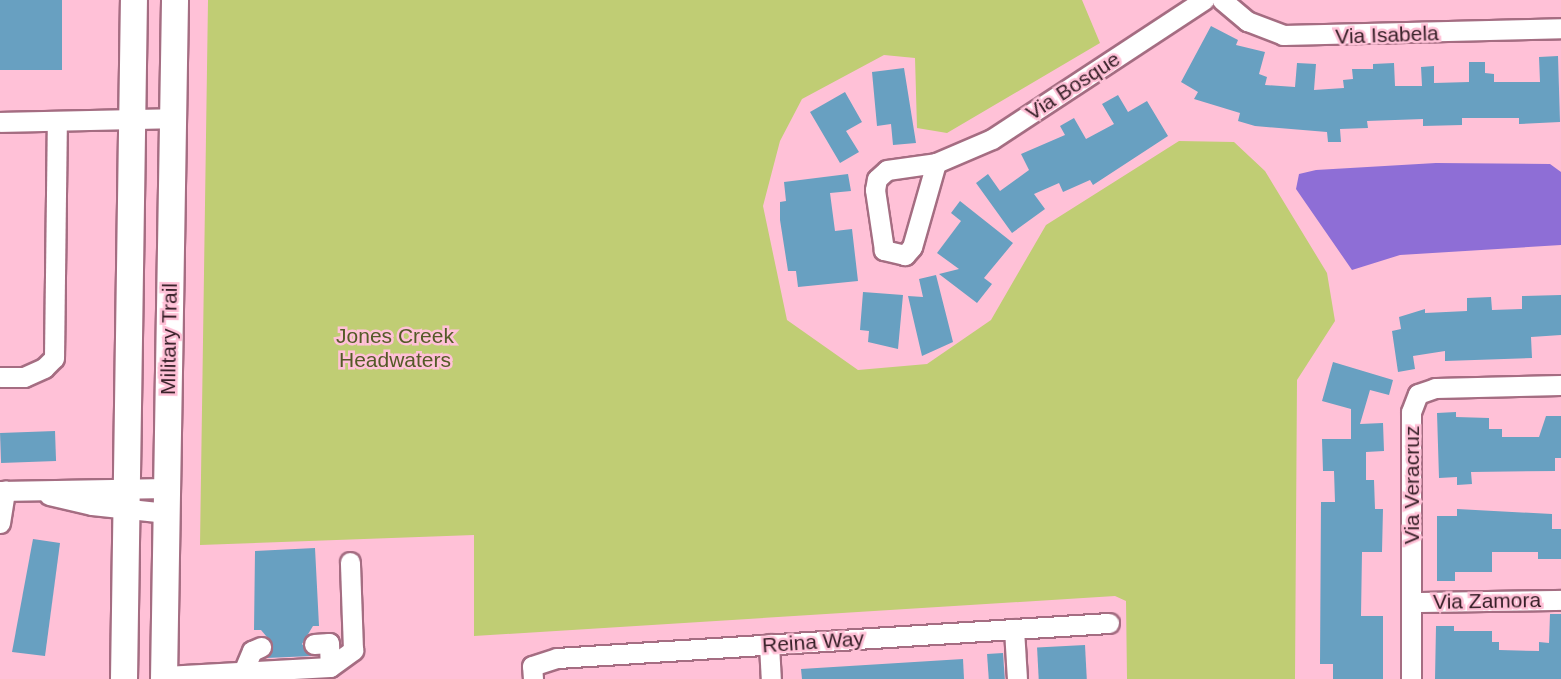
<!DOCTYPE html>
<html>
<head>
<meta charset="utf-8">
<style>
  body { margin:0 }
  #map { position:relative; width:1561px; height:679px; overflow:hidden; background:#ffc1d7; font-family:Arial,sans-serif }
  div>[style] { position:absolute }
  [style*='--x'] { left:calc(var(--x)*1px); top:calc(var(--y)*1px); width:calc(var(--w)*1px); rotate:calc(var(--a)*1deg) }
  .green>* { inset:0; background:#c0cd74 }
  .water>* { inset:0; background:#8e6ed6 }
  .building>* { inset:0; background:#68a0c1; transform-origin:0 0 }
  .roads { filter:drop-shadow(2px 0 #a56d82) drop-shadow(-2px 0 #a56d82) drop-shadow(0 2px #a56d82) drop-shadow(0 -2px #a56d82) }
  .minor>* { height:19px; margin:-9.5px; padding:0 9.5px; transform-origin:9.5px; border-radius:9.5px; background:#fff }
  .major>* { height:26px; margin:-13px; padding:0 13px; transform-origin:13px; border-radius:13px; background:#fff }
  span { translate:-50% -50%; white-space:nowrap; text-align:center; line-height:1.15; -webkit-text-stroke:5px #ffc1d7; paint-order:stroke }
  .street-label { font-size:21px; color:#351e26 }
  .park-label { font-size:21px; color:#545a27 }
</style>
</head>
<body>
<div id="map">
  <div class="green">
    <i style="clip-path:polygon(208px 0,1082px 0,1100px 43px,947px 133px,917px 128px,915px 58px,884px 55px,802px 99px,780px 141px,763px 206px,787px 320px,858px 370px,927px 364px,991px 320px,1046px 225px,1179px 141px,1234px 142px,1265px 171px,1327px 273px,1335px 321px,1297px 380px,1295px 679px,1127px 679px,1126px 601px,1115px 596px,474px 636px,474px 535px,200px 545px)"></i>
  </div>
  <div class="water">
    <i style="clip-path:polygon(1436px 163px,1550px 164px,1561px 172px,1561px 245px,1400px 255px,1352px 270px,1296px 189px,1299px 174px,1316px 170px)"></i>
  </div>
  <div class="building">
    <i style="left:0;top:0;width:62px;height:70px"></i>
    <i style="clip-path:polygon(1211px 26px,1238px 40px,1236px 45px,1265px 52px,1259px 74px,1267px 77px,1265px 85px,1295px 87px,1297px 63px,1316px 64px,1314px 90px,1344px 88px,1343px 80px,1353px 79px,1352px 69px,1373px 69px,1373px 64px,1394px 63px,1395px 86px,1422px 86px,1421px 67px,1434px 66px,1434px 83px,1469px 82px,1469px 62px,1485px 62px,1485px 73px,1494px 74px,1494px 82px,1540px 82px,1539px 57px,1558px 56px,1560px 122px,1519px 124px,1519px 118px,1462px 118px,1462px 125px,1423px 126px,1423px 119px,1367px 121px,1368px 128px,1340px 129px,1341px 142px,1328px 142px,1327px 132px,1255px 126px,1238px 121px,1240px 113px,1194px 99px,1198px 92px,1181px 82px)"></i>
    <i style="clip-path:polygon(904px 68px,916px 143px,893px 145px,891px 124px,877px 126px,872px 72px)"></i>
    <i style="clip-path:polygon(845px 92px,862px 122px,846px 131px,859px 152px,840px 163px,810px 112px)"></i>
    <i style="clip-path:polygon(1118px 95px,1128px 112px,1147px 101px,1168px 136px,1093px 185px,1090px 180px,1063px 192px,1059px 183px,1034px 194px,1045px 209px,1012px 233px,976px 183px,988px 174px,1000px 191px,1029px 170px,1021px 154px,1065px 135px,1060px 126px,1074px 118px,1086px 139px,1114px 124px,1102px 104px)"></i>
    <i style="clip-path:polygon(848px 174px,851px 191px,830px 193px,835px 231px,852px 229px,858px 281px,798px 287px,796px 271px,788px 271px,780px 220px,780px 202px,786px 201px,784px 182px)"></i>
    <i style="clip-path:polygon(960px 201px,1013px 243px,984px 278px,992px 284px,977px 303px,939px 274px,959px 269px,937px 253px,961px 221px,951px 213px)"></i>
    <i style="clip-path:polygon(936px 275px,953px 342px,922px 356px,908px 296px,923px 297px,919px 279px)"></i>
    <i style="clip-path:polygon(863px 292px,903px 295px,898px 349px,868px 342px,869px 331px,860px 330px)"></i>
    <i style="clip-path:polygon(1561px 295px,1561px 335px,1531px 337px,1532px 358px,1445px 361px,1445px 351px,1413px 356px,1415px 369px,1398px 372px,1392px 331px,1401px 329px,1399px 317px,1425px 309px,1425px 313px,1467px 311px,1467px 298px,1491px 297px,1492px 310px,1522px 309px,1522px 296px)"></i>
    <i style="clip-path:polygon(1333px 362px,1393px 380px,1389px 395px,1370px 390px,1360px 424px,1383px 423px,1384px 451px,1366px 452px,1366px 480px,1374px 480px,1375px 509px,1383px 509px,1382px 552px,1362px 552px,1361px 616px,1383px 616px,1383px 679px,1333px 679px,1333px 664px,1320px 664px,1321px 502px,1335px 502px,1334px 471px,1323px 471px,1322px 439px,1351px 439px,1351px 409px,1322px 401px)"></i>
    <i style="clip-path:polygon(1456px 412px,1456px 417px,1489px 418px,1489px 429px,1502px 429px,1502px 437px,1539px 437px,1546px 416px,1561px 416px,1561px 458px,1555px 458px,1555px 471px,1471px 472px,1472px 484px,1457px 485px,1457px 477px,1439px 478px,1437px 413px)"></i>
    <i style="left:55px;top:431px;width:30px;height:55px;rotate:88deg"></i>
    <i style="clip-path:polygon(1457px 509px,1552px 514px,1552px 529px,1561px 529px,1561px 559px,1538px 559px,1538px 552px,1492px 552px,1492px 572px,1455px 572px,1455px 581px,1437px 581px,1437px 516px,1457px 516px)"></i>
    <i style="clip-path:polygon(33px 539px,60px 543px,45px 656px,12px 652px)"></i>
    <i style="clip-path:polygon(315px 548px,319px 626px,313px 626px,302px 644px,312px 656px,266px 658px,272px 643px,261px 630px,254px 630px,255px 551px)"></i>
    <i style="clip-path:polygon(1550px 614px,1561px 614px,1561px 679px,1435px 679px,1436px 626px,1454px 626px,1454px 631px,1492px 631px,1492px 642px,1499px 642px,1499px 650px,1539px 651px,1539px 642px,1549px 643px)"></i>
    <i style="left:1085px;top:645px;width:34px;height:48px;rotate:87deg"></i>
    <i style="left:1003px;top:653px;width:26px;height:16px;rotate:86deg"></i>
    <i style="clip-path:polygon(963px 659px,964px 679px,802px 679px,801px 669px)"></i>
  </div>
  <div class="roads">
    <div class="minor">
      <i style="--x:1222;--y:0;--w:33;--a:40"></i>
      <i style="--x:1247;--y:21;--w:39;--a:21"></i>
      <i style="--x:1283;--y:35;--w:278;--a:-1.4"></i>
      <i style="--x:0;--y:122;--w:172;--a:-1.3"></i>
      <i style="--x:936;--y:163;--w:87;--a:105.9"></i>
      <i style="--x:912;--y:247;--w:11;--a:131"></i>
      <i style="--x:905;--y:255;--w:22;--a:-167"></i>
      <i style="--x:884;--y:250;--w:61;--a:-98.5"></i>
      <i style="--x:875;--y:190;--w:11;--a:-80"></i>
      <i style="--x:877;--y:179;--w:13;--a:-42"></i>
      <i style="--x:887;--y:170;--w:49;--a:-8.1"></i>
      <i style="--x:936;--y:163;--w:61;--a:-23.2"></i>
      <i style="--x:992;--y:139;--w:254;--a:-33.3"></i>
      <i style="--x:0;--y:377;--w:24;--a:0"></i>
      <i style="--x:24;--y:377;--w:22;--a:-24"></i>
      <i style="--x:44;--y:368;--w:14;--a:-45"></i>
      <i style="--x:54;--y:358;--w:237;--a:-89.3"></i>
      <i style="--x:0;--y:491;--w:167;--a:-1"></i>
      <i style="--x:49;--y:495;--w:44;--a:13.1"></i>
      <i style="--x:92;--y:505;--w:75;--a:6.1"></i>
      <i style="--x:0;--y:523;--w:33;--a:-81"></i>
      <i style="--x:1413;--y:602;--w:148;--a:-0.8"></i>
      <i style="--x:1014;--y:629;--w:50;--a:86.6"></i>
      <i style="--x:314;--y:644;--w:15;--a:-4"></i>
      <i style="--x:329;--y:643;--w:24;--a:88"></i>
      <i style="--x:769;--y:644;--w:35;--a:87"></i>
      <i style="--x:243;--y:672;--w:23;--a:-67"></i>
      <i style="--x:252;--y:651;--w:10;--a:-24"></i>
      <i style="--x:165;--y:676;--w:165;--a:-3.1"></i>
      <i style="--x:330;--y:667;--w:29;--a:-36"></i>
      <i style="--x:353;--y:650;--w:88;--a:-92"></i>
      <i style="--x:533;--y:679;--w:13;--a:-94"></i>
      <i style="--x:532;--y:666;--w:26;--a:-18"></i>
      <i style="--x:557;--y:658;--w:553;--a:-3.63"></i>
      <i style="--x:1411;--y:679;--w:267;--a:-90"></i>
      <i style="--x:1411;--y:412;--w:19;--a:-69"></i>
      <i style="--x:1418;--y:394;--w:18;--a:-19"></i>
      <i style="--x:1435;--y:388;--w:126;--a:-1.4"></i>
    </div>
    <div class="major">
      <i style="--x:124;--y:679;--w:679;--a:-89.16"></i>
      <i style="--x:164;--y:679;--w:679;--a:-89.07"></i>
    </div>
  </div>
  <div class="street-label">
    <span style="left:1387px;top:35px;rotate:-2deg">Via Isabela</span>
    <span style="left:1073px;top:86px;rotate:-33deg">Via Bosque</span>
    <span style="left:169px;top:339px;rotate:-89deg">Military Trail</span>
    <span style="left:1412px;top:485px;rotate:-90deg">Via Veracruz</span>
    <span style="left:1487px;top:601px;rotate:-1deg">Via Zamora</span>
    <span style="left:813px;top:642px;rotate:-4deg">Reina Way</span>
  </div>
  <div class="park-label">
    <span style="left:395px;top:348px">Jones Creek<br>Headwaters</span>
  </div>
</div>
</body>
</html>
